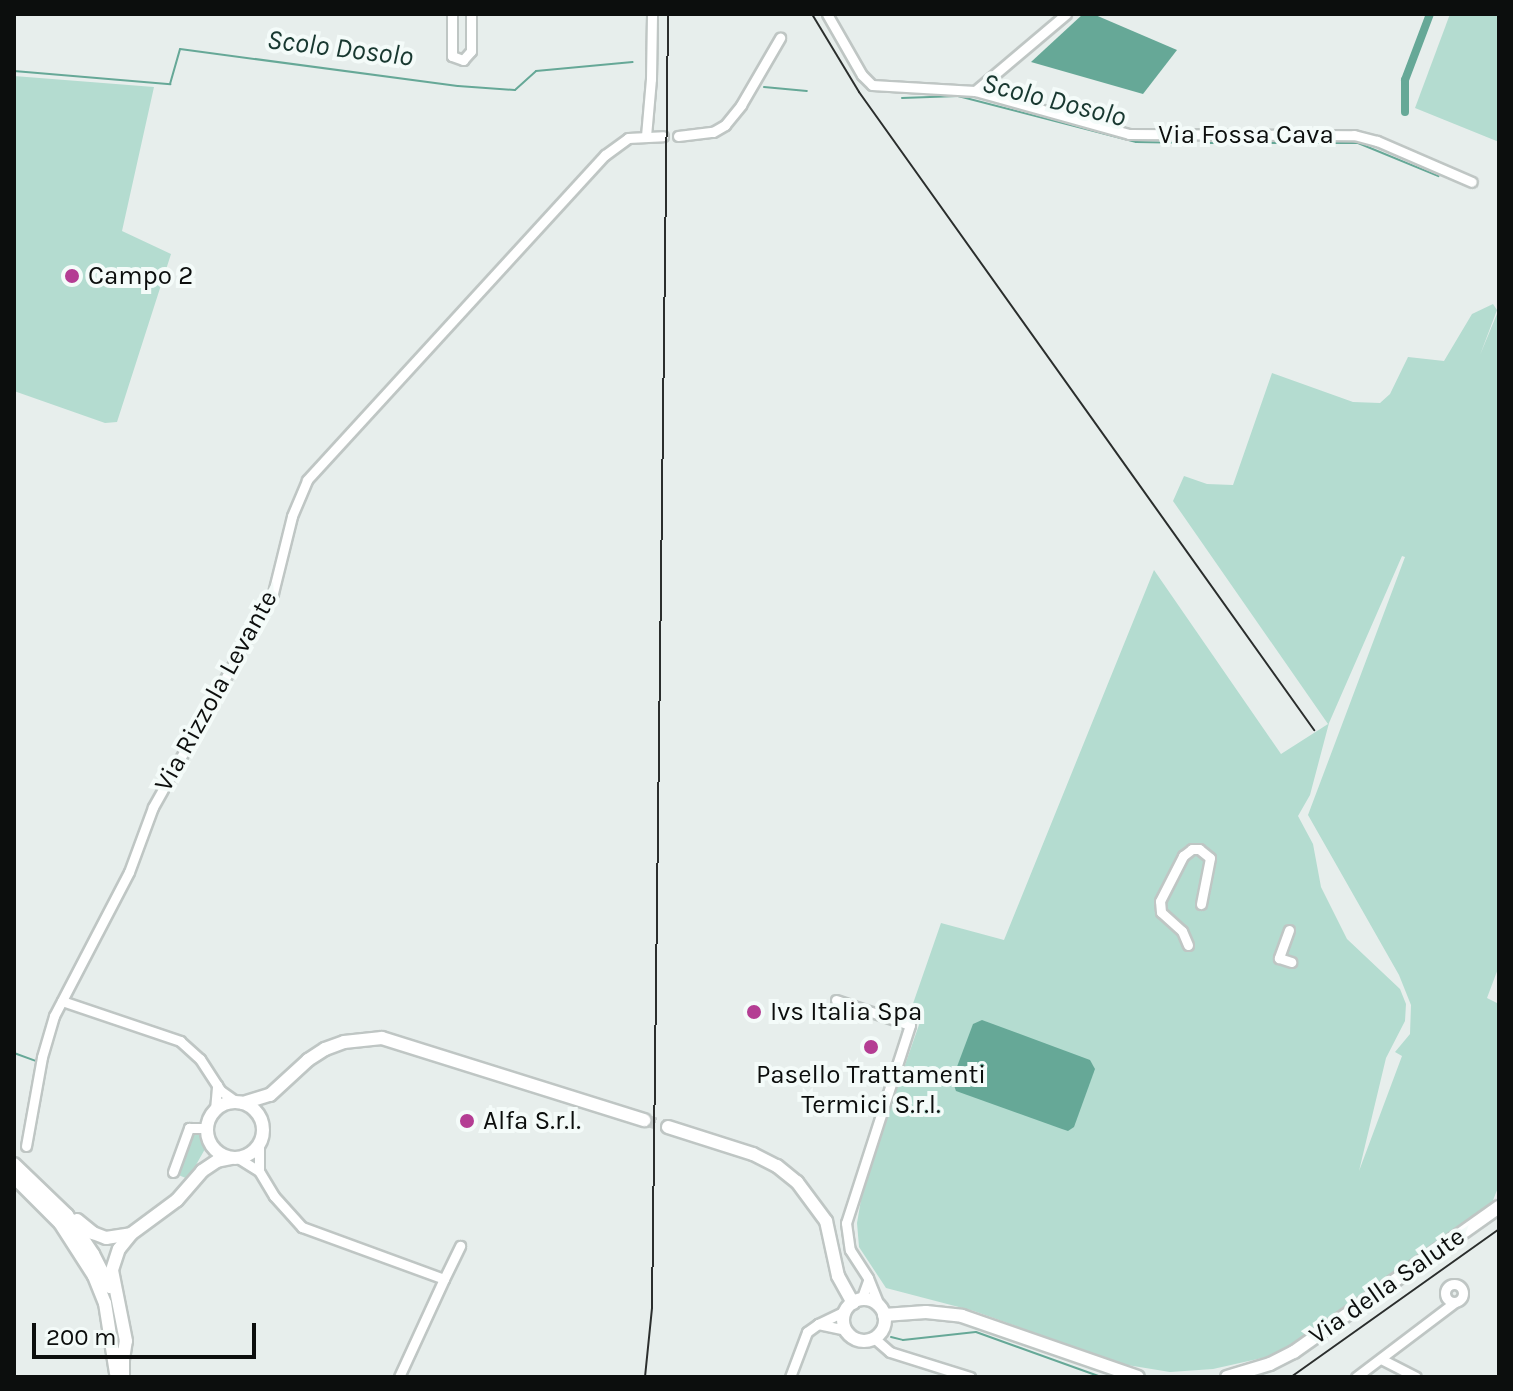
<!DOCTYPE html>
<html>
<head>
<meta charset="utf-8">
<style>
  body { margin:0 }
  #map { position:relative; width:1513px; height:1391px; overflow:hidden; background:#e7eeec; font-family:Karla,sans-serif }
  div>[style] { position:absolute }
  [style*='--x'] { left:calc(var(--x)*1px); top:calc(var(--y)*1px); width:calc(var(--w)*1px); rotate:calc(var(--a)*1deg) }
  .green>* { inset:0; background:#b4dcd0 }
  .water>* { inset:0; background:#66a897 }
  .stream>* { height:2px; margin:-1px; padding:0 1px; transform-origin:1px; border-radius:1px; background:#66a897 }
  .canal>* { height:8px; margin:-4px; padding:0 4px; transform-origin:4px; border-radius:4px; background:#66a897 }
  .secondary-tunnel>* { height:12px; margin-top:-6px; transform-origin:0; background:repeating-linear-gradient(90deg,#c6cccb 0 12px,transparent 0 18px) }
  .roads { filter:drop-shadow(2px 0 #bfc6c4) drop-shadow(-2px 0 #bfc6c4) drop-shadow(0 2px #bfc6c4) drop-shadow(0 -2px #bfc6c4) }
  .street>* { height:9px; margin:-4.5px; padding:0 4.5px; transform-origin:4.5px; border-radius:4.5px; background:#fff }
  .street>.ring { margin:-4.5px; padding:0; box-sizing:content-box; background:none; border:9px solid #fff; border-radius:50% }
  .secondary>* { height:12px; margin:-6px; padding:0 6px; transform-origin:6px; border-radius:6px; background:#fff }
  .secondary>.ring { margin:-6px; padding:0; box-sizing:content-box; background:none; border:12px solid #fff; border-radius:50% }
  .rail>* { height:2px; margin:-1px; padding:0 1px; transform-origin:1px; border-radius:1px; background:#2b2e2d }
  .dots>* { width:22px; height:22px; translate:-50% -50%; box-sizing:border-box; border:4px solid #f4fbf9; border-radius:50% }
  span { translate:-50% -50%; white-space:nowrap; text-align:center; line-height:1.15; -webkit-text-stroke:8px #f4fbf9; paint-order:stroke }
  .street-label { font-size:26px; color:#0c0e0d }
  .poi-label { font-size:26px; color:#0c0e0d }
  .left { translate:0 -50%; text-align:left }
  .water-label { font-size:28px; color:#183830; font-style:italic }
  .frame { position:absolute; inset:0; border:16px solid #0c0e0d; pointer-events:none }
  .scale { position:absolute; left:32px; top:1323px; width:224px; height:36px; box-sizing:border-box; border:4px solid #0c0e0d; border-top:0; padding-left:10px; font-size:24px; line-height:28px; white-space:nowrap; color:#0c0e0d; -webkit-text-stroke:6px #f4fbf9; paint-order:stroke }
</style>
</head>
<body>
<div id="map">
  <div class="green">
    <i style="clip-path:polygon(1450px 14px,1499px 14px,1499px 142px,1415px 108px)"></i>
    <i style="clip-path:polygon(14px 76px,154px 87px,122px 231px,171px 254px,117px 422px,105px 423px,14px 391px)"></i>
    <i style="clip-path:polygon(evenodd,1493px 304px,1497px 310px,1480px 355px,1499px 309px,1499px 966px,1487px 998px,1499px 1004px,1499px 1185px,1492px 1203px,1298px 1342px,1271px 1356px,1213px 1369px,1170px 1372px,1121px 1364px,974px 1311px,886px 1288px,859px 1247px,857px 1223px,864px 1182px,920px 1022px,908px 1018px,941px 923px,1004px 940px,1154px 570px,1281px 754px,1328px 724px,1173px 501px,1184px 476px,1207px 484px,1233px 485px,1272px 373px,1353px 402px,1380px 403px,1390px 394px,1408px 357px,1444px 361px,1472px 314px,1493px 304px,1402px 556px,1405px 557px,1308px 815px,1399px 975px,1411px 1005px,1410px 1034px,1395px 1052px,1402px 1056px,1359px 1171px,1386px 1058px,1405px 1021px,1406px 1004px,1400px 989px,1347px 939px,1321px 887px,1313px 844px,1298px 816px,1310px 795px,1329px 723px,1402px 556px)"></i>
    <i style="clip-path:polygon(194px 1131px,202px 1135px,205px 1149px,188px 1179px,176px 1174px,185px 1156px,182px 1153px,190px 1133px)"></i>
  </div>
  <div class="water">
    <i style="clip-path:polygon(1083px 14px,1093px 14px,1177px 50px,1143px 94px,1031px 62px)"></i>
    <i style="clip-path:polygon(982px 1020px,1090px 1060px,1095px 1069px,1074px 1127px,1068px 1131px,1062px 1129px,956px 1091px,952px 1080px,973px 1024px)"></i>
  </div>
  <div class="stream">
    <i style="--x:14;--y:71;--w:157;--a:4.8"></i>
    <i style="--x:170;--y:84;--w:36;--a:-74"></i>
    <i style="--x:180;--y:49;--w:280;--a:7.6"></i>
    <i style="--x:458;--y:86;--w:57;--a:4"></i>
    <i style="--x:515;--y:90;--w:28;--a:-42"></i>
    <i style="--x:536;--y:71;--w:97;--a:-5.3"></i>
    <i style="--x:764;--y:87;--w:43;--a:5.3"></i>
    <i style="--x:902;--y:98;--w:56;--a:-2"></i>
    <i style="--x:958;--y:96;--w:184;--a:14.5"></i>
    <i style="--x:1136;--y:142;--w:59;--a:1"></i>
    <i style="--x:1205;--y:143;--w:153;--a:0"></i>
    <i style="--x:1358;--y:143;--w:87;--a:22.4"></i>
    <i style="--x:14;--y:1053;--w:23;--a:20"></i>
    <i style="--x:891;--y:1337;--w:12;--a:14"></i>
    <i style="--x:903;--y:1340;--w:73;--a:-6.3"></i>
    <i style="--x:976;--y:1332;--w:133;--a:19.8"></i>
  </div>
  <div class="canal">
    <i style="--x:1405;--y:112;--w:32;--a:-90"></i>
    <i style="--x:1405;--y:80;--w:71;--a:-69.3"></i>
  </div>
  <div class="secondary-tunnel">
    <i style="--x:644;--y:1120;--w:25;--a:16"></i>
  </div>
  <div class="roads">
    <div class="street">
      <i style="--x:452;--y:14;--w:42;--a:90"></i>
      <i style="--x:452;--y:56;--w:12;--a:20"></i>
      <i style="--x:463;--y:60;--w:12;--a:-48"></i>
      <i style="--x:471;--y:51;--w:37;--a:-90"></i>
      <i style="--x:827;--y:14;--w:70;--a:60.2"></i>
      <i style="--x:862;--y:75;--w:14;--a:45"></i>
      <i style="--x:872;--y:85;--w:103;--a:3.3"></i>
      <i style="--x:975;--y:91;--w:160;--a:15.6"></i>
      <i style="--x:1129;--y:134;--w:225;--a:0.3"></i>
      <i style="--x:1354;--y:135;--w:24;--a:15"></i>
      <i style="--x:1377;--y:141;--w:103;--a:23.3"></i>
      <i style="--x:975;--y:91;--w:119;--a:-40.2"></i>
      <i style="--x:646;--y:136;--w:57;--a:-85"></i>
      <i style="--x:651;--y:79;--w:65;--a:-89.1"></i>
      <i style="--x:678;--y:136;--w:35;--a:-7"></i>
      <i style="--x:713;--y:132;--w:14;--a:-30"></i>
      <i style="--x:725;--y:125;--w:26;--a:-51"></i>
      <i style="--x:741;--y:105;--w:78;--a:-59.8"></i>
      <i style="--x:1289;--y:930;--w:30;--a:110"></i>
      <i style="--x:1279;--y:958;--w:13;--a:18"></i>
      <i style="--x:1188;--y:945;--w:15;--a:-113"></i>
      <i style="--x:1182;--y:931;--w:28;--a:-138"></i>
      <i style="--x:1161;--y:912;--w:11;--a:-95"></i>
      <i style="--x:1160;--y:901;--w:51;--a:-62.9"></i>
      <i style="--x:1183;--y:856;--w:11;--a:-38"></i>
      <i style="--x:1192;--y:849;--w:7;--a:0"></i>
      <i style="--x:1199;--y:849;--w:14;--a:39"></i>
      <i style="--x:1210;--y:858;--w:47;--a:101.1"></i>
      <i style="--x:836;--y:1000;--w:78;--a:18.7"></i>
      <i style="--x:910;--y:1025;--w:208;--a:107.9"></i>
      <i style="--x:846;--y:1223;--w:27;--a:82"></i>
      <i style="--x:850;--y:1250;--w:33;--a:57"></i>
      <i style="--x:868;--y:1278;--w:32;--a:68"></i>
      <i style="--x:62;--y:1001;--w:125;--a:18.7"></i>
      <i style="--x:180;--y:1041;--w:27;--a:42"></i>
      <i style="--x:200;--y:1059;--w:38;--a:57"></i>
      <i style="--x:221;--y:1091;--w:19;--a:35"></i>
      <i style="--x:215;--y:1110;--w:25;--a:-85"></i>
      <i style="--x:259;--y:1145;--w:26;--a:90"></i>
      <i style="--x:259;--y:1171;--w:29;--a:59"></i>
      <i style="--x:274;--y:1196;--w:42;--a:47.9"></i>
      <i style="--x:302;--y:1227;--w:151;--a:20.1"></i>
      <i style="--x:444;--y:1279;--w:108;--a:114.7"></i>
      <i style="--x:26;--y:1146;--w:90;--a:-79.8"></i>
      <i style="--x:42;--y:1057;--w:43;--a:-73.7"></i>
      <i style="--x:54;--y:1016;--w:162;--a:-62.5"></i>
      <i style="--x:129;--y:872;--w:69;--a:-69.7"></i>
      <i style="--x:153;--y:807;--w:245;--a:-60.7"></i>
      <i style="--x:273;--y:593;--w:79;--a:-76.1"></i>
      <i style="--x:292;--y:516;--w:39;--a:-67"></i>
      <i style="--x:307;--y:480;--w:441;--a:-47.5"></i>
      <i style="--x:605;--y:155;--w:29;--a:-36"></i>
      <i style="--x:628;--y:138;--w:35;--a:-3"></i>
      <i style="--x:238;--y:1158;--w:25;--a:32"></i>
      <i style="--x:173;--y:1172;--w:47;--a:-70"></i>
      <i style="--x:189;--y:1128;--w:18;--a:0"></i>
      <i style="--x:444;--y:1279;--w:37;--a:-64"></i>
      <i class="ring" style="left:1445px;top:1284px;width:9px;height:9px"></i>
      <i style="--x:861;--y:1300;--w:20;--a:-70"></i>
      <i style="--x:845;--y:1311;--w:30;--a:154"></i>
      <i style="--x:818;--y:1324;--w:29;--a:12"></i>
      <i style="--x:874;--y:1338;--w:21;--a:41"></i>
      <i style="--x:890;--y:1352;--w:84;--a:17.4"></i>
      <i style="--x:1381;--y:1359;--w:39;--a:27"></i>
      <i style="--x:790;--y:1377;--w:48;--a:-69.3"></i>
      <i style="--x:807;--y:1332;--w:14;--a:-36"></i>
      <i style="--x:1356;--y:1377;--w:124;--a:-37.1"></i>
    </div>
    <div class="secondary">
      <i class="ring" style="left:207px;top:1102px;width:44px;height:44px"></i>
      <i style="--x:243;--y:1103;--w:28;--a:-17"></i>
      <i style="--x:270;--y:1095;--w:52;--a:-42.6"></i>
      <i style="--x:308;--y:1060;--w:20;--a:-33"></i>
      <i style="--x:325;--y:1049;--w:20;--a:-20"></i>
      <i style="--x:344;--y:1042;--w:38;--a:-6"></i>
      <i style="--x:382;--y:1038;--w:275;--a:17.4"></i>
      <i style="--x:668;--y:1127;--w:89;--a:17.6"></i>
      <i style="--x:753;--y:1154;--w:27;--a:27"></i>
      <i style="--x:777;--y:1166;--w:26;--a:39"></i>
      <i style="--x:797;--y:1182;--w:49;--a:53.4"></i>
      <i style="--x:826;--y:1221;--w:56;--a:77.7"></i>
      <i style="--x:838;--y:1276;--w:31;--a:61"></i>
      <i style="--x:14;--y:1164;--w:74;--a:43.9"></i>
      <i style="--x:67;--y:1215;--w:47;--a:56.3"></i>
      <i style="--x:93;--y:1254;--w:37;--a:63"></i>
      <i style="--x:14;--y:1177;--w:65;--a:45"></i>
      <i style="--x:60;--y:1223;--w:63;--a:57.3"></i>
      <i style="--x:94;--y:1276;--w:29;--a:68"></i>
      <i style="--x:105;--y:1303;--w:71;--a:81.1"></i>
      <i style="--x:77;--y:1220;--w:21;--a:39"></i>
      <i style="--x:93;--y:1233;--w:14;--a:21"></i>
      <i style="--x:106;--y:1238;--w:25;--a:-9"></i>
      <i class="ring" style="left:843px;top:1299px;width:30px;height:30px"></i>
      <i style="--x:884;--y:1315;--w:42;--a:-4.1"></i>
      <i style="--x:926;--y:1312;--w:36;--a:6"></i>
      <i style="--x:962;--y:1316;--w:186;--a:19.1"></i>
      <i style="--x:123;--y:1352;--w:25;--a:90"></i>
      <i style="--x:123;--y:1359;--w:18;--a:-81"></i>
      <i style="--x:126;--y:1341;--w:72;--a:-101.2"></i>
      <i style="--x:112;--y:1270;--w:22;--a:-72"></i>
      <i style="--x:119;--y:1249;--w:19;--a:-51"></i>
      <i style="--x:131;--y:1234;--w:57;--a:-36.5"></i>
      <i style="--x:177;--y:1200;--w:38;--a:-49"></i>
      <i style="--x:202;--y:1171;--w:18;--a:-34"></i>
      <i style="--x:217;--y:1161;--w:14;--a:-12"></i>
      <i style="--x:1227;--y:1377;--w:45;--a:-16.8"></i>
      <i style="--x:1270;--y:1364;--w:27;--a:-27"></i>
      <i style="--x:1294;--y:1352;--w:251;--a:-35.3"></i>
    </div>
  </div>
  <div class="rail">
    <i style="--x:812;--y:14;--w:91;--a:58.9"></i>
    <i style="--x:859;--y:92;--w:784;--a:54.5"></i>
    <i style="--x:645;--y:1377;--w:69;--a:-84.2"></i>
    <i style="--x:652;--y:1308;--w:1294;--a:-89.29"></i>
    <i style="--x:1291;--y:1377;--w:255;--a:-35.4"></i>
  </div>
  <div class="dots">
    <i style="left:72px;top:276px;background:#b43d93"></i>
    <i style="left:754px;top:1012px;background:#b43d93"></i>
    <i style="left:871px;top:1047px;background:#b43d93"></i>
    <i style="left:467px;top:1121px;background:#b43d93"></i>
  </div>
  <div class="street-label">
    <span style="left:1246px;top:135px">Via Fossa Cava</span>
    <span style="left:216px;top:691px;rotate:-61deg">Via Rizzola Levante</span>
    <span style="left:1387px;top:1286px;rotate:-35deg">Via della Salute</span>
  </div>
  <div class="poi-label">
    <span class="left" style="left:88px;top:276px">Campo 2</span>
    <span class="left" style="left:770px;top:1012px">Ivs Italia Spa</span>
    <span style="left:871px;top:1090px">Pasello Trattamenti<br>Termici S.r.l.</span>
    <span class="left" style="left:483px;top:1121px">Alfa S.r.l.</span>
  </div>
  <div class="water-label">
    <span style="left:340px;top:48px;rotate:7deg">Scolo Dosolo</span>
    <span style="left:1054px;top:100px;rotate:14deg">Scolo Dosolo</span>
  </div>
  <div class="frame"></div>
  <div class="scale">200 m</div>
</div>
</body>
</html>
